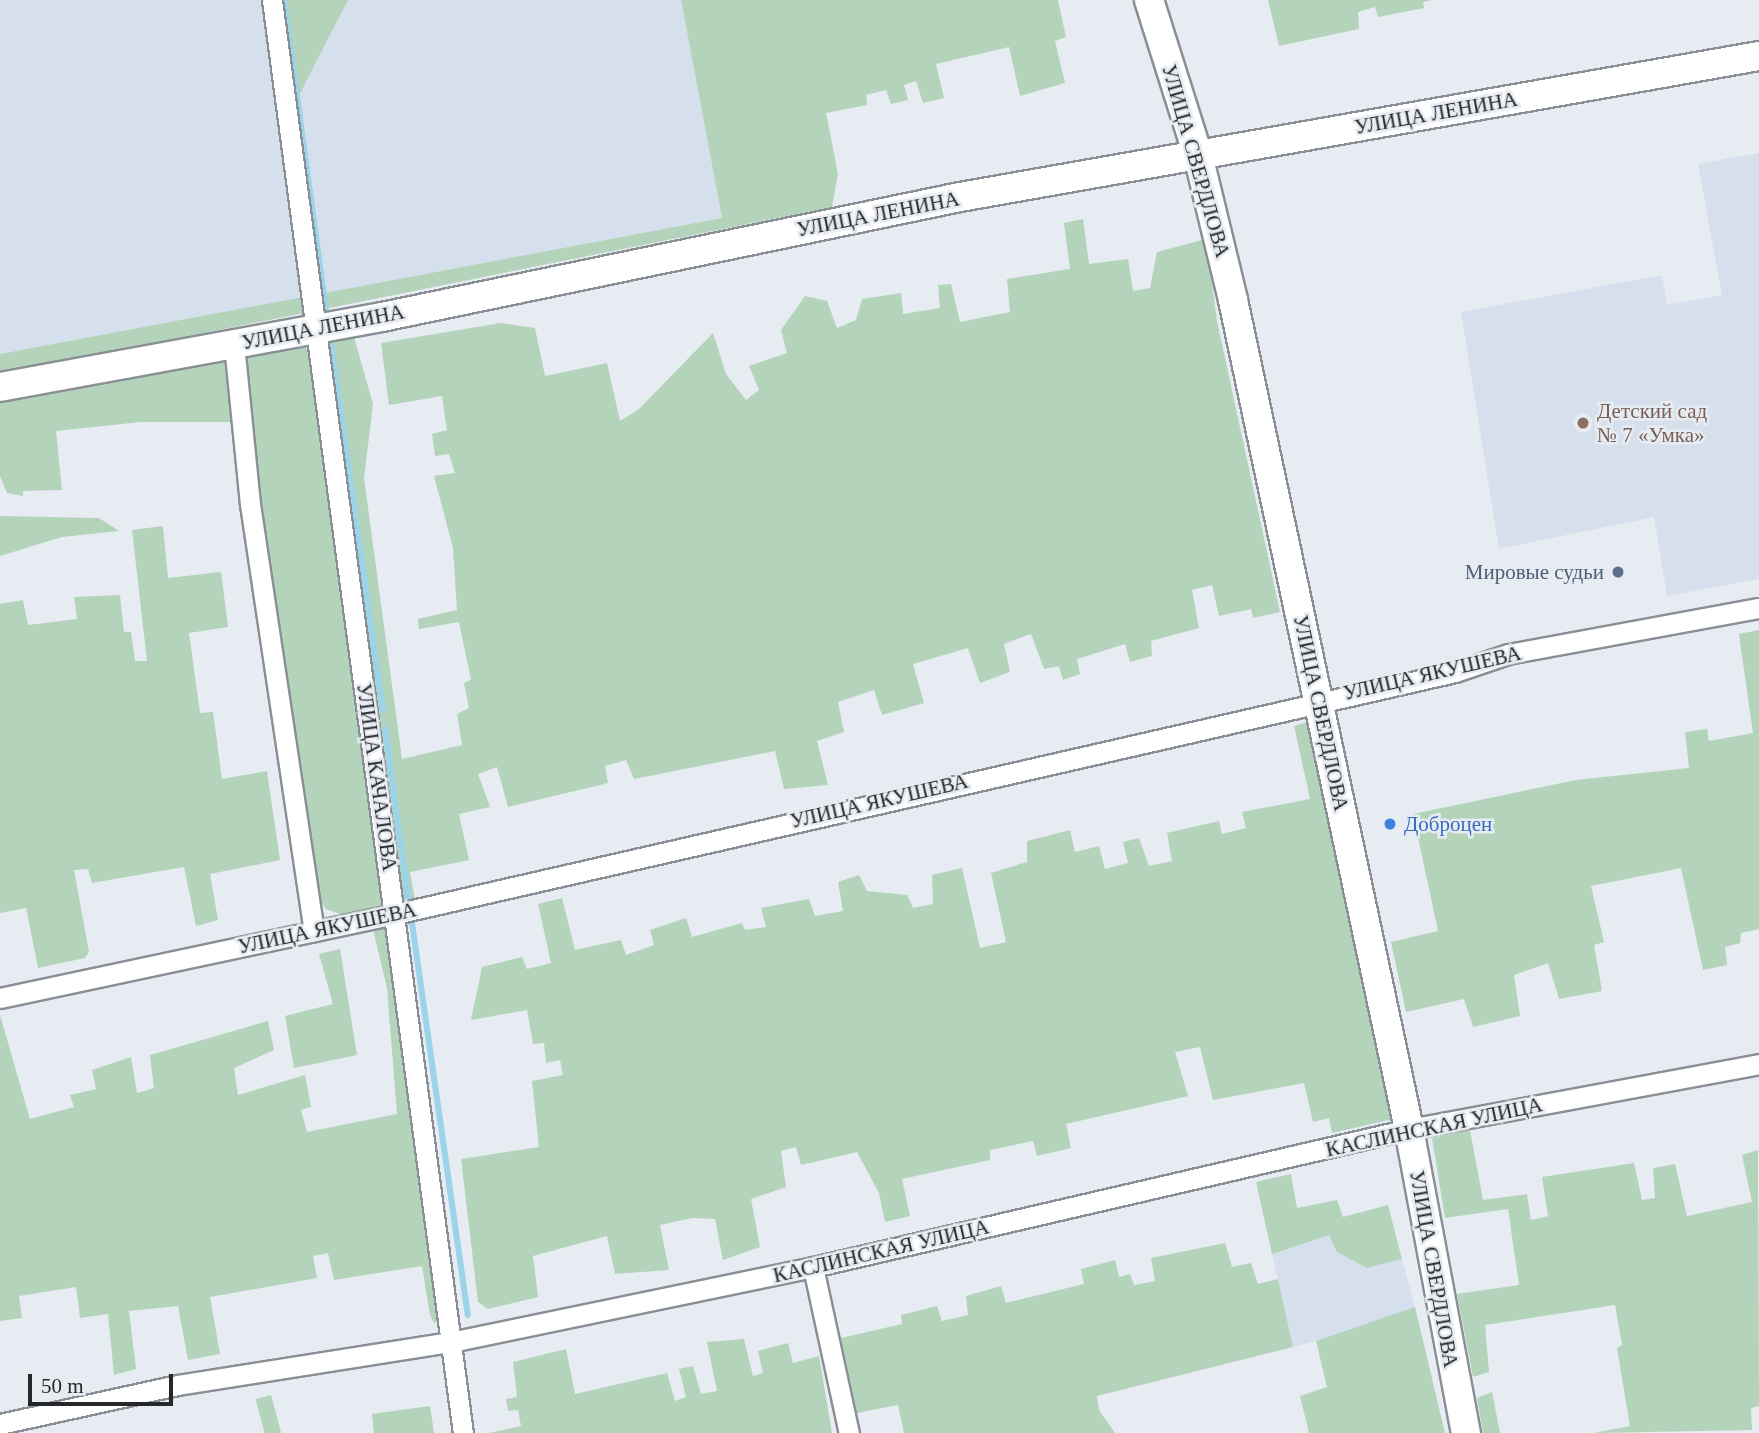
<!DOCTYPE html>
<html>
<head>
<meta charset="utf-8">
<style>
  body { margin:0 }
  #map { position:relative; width:1759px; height:1433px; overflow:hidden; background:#e7ecf2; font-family:"Times New Roman",serif }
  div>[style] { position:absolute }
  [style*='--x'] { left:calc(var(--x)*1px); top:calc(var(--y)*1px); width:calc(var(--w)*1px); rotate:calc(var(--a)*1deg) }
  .built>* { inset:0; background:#d6e0ec }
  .green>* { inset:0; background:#b3d3ba; transform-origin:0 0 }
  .stream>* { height:6px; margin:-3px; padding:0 3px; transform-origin:3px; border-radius:3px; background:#9bd3e9 }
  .roads { filter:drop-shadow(2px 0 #8a8f95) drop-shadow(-2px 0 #8a8f95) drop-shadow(0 2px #8a8f95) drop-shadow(0 -2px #8a8f95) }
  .street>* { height:19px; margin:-9.5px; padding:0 9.5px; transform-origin:9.5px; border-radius:9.5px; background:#fff }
  .secondary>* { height:28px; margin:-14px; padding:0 14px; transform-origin:14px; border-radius:14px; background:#fff }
  .dots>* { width:19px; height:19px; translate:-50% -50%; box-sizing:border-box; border:4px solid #e7ecf2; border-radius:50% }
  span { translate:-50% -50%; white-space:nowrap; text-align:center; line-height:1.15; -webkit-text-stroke:5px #e7ecf2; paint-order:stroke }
  .street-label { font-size:21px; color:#252729 }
  .education-label { font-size:21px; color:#785e54 }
  .left { translate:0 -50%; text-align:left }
  .service-label { font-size:21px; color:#4e5e75 }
  .right { translate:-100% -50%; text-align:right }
  .shop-label { font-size:21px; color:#366cbe }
  .scale { position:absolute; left:28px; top:1374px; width:145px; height:32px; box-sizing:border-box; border:4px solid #252729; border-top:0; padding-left:9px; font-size:21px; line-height:24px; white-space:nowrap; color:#252729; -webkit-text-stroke:5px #e7ecf2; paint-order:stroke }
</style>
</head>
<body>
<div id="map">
  <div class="built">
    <i style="clip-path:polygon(0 0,264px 0,293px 107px,348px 0,681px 0,722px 218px,0 354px)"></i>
    <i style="clip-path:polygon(1759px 153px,1759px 579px,1667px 596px,1654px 517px,1499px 549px,1461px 312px,1662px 275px,1667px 305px,1722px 295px,1698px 164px)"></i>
    <i style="clip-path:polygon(1329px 1235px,1367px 1268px,1402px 1259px,1415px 1307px,1361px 1329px,1293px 1347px,1272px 1254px)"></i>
  </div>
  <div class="green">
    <i style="clip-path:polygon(279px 0,348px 0,293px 107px)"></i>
    <i style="clip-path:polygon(681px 0,1058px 0,1066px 37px,1055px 41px,1065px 83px,1020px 96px,1009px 47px,936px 64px,944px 98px,923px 103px,916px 81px,904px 85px,908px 100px,891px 104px,886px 90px,866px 95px,867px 105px,826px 113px,838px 174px,832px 207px,0 374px,0 354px,722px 218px)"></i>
    <i style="clip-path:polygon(1268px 0,1432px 0,1423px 2px,1424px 8px,1378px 17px,1375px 7px,1358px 12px,1359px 29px,1279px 46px)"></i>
    <i style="clip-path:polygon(1083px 219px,1089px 264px,1128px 259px,1133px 291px,1150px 288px,1157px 252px,1206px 239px,1217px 321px,1280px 612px,1253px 618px,1251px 609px,1219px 616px,1212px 585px,1192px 590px,1199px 628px,1151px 641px,1152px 656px,1130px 662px,1125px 644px,1077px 659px,1080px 674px,1063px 680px,1059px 666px,1044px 669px,1031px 634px,1004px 644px,1010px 672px,980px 683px,968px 648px,913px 664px,924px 703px,882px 715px,874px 690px,838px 702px,844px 732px,817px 741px,828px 785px,784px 789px,775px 751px,634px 779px,626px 760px,605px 766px,608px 783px,508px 807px,497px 767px,478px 774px,490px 807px,459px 814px,469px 860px,410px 872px,415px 900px,401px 903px,321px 337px,352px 330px,373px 404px,364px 478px,402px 759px,462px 745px,457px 714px,469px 708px,464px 683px,471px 680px,459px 622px,419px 629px,418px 619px,457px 610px,453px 548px,434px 476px,455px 473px,449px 454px,435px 456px,432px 434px,447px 430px,442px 396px,389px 405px,381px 343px,501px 323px,535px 328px,545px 376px,607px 363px,620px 421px,639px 409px,713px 333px,726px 374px,746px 400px,759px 390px,749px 366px,787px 353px,781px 330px,805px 296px,827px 301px,837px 328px,856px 320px,862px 299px,901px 293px,903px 314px,940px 308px,938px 285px,951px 284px,960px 322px,1010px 312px,1007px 279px,1070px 269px,1064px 223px)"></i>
    <i style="clip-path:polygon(302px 344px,312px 355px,387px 898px,377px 910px,343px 915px,326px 909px,315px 894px,259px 504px,245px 356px)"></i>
    <i style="clip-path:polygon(228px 353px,236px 422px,141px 422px,56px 431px,62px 490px,23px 491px,23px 496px,7px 493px,0 476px,0 395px)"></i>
    <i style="clip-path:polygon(0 516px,99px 518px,119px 531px,62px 537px,0 556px)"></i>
    <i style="clip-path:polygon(163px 526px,168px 578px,221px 572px,228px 627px,189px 633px,200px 713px,213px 712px,222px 779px,267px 771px,280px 860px,210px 874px,218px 920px,196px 926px,184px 867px,92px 883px,88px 869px,74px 870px,89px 952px,85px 958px,38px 968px,26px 908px,0 913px,0 604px,23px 600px,28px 625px,77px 619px,74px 597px,120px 595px,124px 632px,131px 632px,135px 661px,147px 661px,132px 530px)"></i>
    <i style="clip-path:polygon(1759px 630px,1759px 929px,1741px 933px,1740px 943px,1725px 947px,1727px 965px,1703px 970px,1681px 868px,1591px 886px,1604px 942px,1594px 945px,1602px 991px,1559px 999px,1548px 963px,1514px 975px,1520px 1016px,1473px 1027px,1464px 999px,1406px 1012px,1391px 942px,1438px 931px,1413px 814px,1576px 780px,1689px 768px,1685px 732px,1707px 729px,1709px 741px,1753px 733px,1739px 634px)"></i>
    <i style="clip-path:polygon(1307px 722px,1393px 1119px,1332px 1133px,1329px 1118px,1313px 1122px,1304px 1083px,1213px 1100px,1200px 1047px,1175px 1052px,1188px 1096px,1066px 1124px,1071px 1148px,1037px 1156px,1033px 1141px,990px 1150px,990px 1160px,902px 1179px,910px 1216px,885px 1222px,879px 1193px,857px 1152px,801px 1165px,796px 1147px,781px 1151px,786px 1187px,751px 1199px,760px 1247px,723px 1260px,715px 1219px,692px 1218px,660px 1225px,669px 1270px,615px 1274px,607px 1236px,533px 1256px,538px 1297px,488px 1309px,478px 1302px,461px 1159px,539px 1147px,532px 1081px,563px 1075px,560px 1060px,546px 1063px,544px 1043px,533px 1044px,527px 1010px,471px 1020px,482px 967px,522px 957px,527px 969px,551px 963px,538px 904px,562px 898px,575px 950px,621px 940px,626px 955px,654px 945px,650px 930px,686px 918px,692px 937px,742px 923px,745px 930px,766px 927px,761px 908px,809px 899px,815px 916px,843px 911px,838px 882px,859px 875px,867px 891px,907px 895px,913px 908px,933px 904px,932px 875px,962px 868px,980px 948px,1006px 942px,991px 873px,1027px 862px,1027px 841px,1070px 830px,1075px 852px,1099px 846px,1105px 869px,1128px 863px,1123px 842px,1139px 838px,1149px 866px,1172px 861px,1167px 833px,1219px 821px,1222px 834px,1246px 828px,1242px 812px,1310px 799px,1294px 726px)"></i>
    <i style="clip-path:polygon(390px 924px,442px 1321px,434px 1323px,430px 1315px,422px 1266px,334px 1280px,328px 1253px,313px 1256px,317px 1278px,210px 1297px,220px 1354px,188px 1360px,178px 1306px,129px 1311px,136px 1369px,114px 1375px,108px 1314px,80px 1318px,76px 1287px,19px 1296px,22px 1318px,0 1321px,0 1015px,30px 1119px,74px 1107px,70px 1095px,96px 1089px,92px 1070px,131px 1057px,137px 1093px,154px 1088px,150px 1055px,268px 1021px,274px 1050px,234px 1068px,238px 1095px,305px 1075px,311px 1107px,301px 1110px,307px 1132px,397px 1114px,387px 988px,372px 925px)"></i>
    <i style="clip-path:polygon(340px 949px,357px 1055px,294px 1068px,285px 1016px,333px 1004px,319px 954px)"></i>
    <i style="clip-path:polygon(1470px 1130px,1483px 1200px,1527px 1194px,1531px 1220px,1548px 1216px,1542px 1177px,1634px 1163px,1642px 1200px,1655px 1198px,1653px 1168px,1675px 1164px,1687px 1216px,1752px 1202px,1742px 1155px,1758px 1150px,1759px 1406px,1751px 1408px,1752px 1430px,1594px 1433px,1630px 1426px,1617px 1348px,1622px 1345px,1615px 1305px,1485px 1325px,1489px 1372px,1473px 1377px,1457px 1294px,1519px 1285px,1508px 1209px,1445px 1218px,1432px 1138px)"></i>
    <i style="clip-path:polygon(1291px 1174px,1297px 1208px,1337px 1200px,1343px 1217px,1388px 1205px,1402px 1259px,1367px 1268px,1337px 1252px,1329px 1235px,1272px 1254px,1256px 1182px)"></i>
    <i style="clip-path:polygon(1225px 1243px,1232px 1267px,1251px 1263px,1258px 1284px,1278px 1279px,1293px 1347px,1097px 1396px,1099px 1410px,1115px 1433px,904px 1433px,898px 1405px,857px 1413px,841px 1338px,902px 1324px,901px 1315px,937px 1306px,942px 1321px,968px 1315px,966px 1296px,1001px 1286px,1006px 1303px,1084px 1284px,1081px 1269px,1115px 1260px,1119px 1277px,1130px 1274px,1134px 1285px,1155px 1281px,1151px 1258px)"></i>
    <i style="clip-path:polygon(1415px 1307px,1445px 1433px,1309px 1433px,1300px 1396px,1327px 1387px,1316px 1341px)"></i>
    <i style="clip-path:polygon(744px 1339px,753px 1376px,763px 1373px,758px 1351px,788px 1343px,793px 1363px,819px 1356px,832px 1433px,489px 1433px,521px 1426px,518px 1410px,508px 1411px,506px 1399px,517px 1397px,513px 1362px,566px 1349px,575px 1394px,667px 1373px,675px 1401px,686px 1397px,679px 1369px,693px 1366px,701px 1394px,717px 1391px,707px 1342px)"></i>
    <i style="clip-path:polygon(1492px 1392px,1500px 1433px,1483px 1433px,1477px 1398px)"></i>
    <i style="left:271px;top:1395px;width:39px;height:16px;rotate:75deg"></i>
    <i style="clip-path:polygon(430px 1406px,434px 1433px,374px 1433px,372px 1414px)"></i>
  </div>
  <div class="stream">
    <i style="--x:284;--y:0;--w:313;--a:82.3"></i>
    <i style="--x:331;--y:345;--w:369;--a:81.9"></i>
    <i style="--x:385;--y:729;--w:171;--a:82.2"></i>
    <i style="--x:412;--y:923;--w:396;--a:81.9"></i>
  </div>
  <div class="roads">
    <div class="street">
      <i style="--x:272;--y:0;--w:1446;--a:82.41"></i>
      <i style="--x:234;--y:344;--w:161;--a:84.3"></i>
      <i style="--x:250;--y:504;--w:432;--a:81.5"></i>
      <i style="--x:0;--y:998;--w:404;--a:-12"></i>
      <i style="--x:395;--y:914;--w:1087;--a:-12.86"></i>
      <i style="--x:1455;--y:672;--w:56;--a:-18.8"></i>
      <i style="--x:1508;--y:654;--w:255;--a:-10.4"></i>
      <i style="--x:813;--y:1267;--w:170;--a:77.8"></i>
      <i style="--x:0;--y:1424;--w:182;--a:-12.4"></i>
      <i style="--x:178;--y:1385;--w:276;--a:-9"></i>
      <i style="--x:451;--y:1342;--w:370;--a:-11.7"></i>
      <i style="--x:813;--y:1267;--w:612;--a:-13.04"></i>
      <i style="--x:1409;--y:1129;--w:356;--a:-10.5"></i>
    </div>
    <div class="secondary">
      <i style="--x:1149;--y:0;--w:163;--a:72.5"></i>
      <i style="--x:1198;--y:155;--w:149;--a:76.4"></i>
      <i style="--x:1233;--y:300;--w:847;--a:78.01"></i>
      <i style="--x:1409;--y:1129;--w:309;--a:79.4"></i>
      <i style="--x:0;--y:387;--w:388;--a:-10.4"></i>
      <i style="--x:382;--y:317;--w:590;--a:-11.73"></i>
      <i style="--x:960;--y:197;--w:811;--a:-10.01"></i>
    </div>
  </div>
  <div class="dots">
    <i style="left:1583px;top:423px;background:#8d6e63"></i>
    <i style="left:1618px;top:572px;background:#5c6f8a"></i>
    <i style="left:1390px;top:824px;background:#3f7fe0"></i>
  </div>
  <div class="street-label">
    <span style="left:1436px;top:113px;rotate:-10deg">УЛИЦА ЛЕНИНА</span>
    <span style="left:1196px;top:161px;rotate:74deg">УЛИЦА СВЕРДЛОВА</span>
    <span style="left:878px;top:214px;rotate:-11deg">УЛИЦА ЛЕНИНА</span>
    <span style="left:323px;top:327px;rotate:-11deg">УЛИЦА ЛЕНИНА</span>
    <span style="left:1432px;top:673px;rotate:-13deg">УЛИЦА ЯКУШЕВА</span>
    <span style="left:1321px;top:713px;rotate:78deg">УЛИЦА СВЕРДЛОВА</span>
    <span style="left:377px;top:777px;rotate:82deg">УЛИЦА КАЧАЛОВА</span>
    <span style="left:879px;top:801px;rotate:-13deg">УЛИЦА ЯКУШЕВА</span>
    <span style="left:327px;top:928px;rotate:-12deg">УЛИЦА ЯКУШЕВА</span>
    <span style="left:1434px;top:1127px;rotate:-12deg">КАСЛИНСКАЯ УЛИЦА</span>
    <span style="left:881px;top:1251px;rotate:-13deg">КАСЛИНСКАЯ УЛИЦА</span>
    <span style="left:1434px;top:1269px;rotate:80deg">УЛИЦА СВЕРДЛОВА</span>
  </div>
  <div class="education-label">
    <span class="left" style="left:1597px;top:423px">Детский сад<br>№ 7 «Умка»</span>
  </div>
  <div class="service-label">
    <span class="right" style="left:1604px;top:572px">Мировые судьи</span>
  </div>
  <div class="shop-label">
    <span class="left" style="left:1404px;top:824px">Доброцен</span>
  </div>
  <div class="scale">50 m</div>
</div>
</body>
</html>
